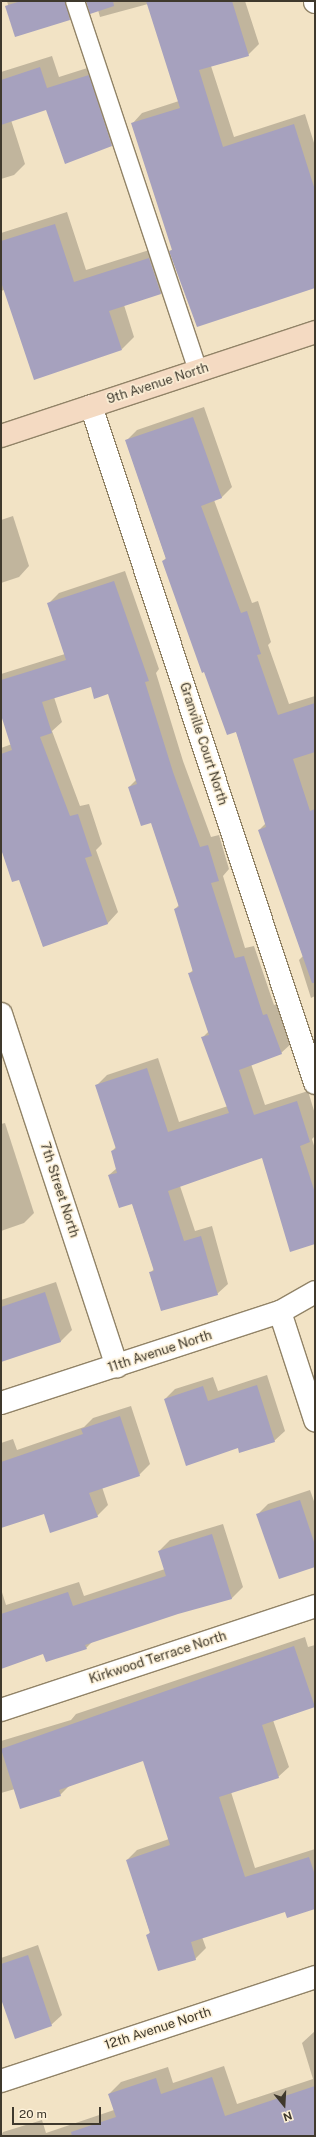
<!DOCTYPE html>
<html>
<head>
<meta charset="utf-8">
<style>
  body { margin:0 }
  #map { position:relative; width:316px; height:2137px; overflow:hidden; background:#f2e3c5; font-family:"Public Sans",sans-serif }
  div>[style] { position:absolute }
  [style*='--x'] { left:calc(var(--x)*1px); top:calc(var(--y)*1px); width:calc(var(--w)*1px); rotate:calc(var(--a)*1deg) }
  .shadow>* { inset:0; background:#0003 }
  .building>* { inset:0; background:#a6a1be }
  .roads { filter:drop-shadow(1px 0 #918367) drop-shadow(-1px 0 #918367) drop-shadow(0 1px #918367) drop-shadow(0 -1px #918367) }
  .lane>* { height:18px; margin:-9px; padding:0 9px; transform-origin:9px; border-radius:9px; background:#fff }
  .street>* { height:22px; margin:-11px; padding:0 11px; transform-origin:11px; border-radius:11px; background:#fff }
  .secondary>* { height:22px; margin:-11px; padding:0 11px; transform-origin:11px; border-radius:11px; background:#f4dac2 }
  span { translate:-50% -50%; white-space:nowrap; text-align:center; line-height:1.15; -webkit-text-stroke:3px #fdf1d8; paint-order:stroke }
  .street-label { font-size:13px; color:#3f392d }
  .frame { position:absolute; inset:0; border:2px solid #3f392d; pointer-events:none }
  .north { position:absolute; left:264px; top:2085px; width:40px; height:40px; -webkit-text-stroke:3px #fdf1d8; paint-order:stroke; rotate:162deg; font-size:11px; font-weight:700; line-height:16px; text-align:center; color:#3f392d }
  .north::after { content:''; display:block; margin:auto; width:14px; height:18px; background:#3f392d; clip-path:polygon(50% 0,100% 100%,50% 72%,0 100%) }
  .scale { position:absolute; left:12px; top:2107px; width:89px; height:18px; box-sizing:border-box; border:2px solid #3f392d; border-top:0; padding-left:5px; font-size:12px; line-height:14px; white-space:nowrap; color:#3f392d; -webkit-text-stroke:3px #fdf1d8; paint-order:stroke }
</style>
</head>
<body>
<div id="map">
  <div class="shadow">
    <i style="clip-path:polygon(7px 1px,78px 1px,80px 9px,70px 19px,16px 36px)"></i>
    <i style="clip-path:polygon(86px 1px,245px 1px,259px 44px,248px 55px,211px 66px,234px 137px,305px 114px,315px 146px,315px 287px,170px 251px,173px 249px,132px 124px,142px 113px,179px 101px,148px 4px,100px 17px,98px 10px)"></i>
    <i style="clip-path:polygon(52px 56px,59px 77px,100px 64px,123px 133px,112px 145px,46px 109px,11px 120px,25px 164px,14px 175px,1px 179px,1px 72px)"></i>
    <i style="clip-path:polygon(67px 212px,86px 270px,162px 246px,173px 281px,161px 293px,124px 305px,134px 337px,122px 349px,4px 290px,1px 291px,1px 233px)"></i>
    <i style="clip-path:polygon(204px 407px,232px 487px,221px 498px,214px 500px,252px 603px,258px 601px,271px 642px,268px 645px,289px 704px,315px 696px,315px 996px,311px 998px,299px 960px,303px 956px,259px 830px,266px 823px,236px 731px,163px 561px,166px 558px,126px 441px,137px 430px)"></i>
    <i style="clip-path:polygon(13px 516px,29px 566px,19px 577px,1px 583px,1px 520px)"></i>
    <i style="clip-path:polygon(125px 571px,159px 669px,156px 673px,183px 761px,211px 837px,219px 835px,229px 869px,223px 876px,245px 948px,254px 946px,274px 1005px,277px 1004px,292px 1043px,281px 1053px,251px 1064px,265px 1105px,308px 1091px,315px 1114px,315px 1136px,312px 1139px,315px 1149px,315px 1243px,263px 1157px,180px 1186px,195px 1231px,212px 1226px,228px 1284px,217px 1294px,151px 1272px,154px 1269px,132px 1203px,109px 1175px,117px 1168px,112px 1151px,117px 1146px,96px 1086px,107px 1075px,158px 1058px,179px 1122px,228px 1106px,202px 1038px,209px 1031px,189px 974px,193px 970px,175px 909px,179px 905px,152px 822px,129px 787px,137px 779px,109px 693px,91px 686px,54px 697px,62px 722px,52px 731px,80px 806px,89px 804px,102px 844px,96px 850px,118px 912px,108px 923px,43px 946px,20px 878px,1px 846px,1px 748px,12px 744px,1px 712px,1px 674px,65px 654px,48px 604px,59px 593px)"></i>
    <i style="clip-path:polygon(5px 1123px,34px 1213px,24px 1223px,1px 1231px,1px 1124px)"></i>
    <i style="clip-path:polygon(56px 1282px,72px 1330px,61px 1341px,1px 1361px,1px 1300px)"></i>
    <i style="clip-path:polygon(267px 1375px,285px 1431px,274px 1441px,238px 1447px,165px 1399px,175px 1389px,213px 1377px,218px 1391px)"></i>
    <i style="clip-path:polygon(131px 1406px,150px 1464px,139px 1475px,102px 1487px,108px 1505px,97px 1516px,45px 1513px,1px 1527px,1px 1443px,13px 1439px,17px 1450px,84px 1427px,93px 1418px)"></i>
    <i style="clip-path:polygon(310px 1490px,315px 1504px,315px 1566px,258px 1514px,268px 1504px)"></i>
    <i style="clip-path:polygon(223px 1524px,243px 1587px,232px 1598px,177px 1613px,93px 1641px,86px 1648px,44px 1653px,1px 1668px,1px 1589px,6px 1605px,79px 1582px,84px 1596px,165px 1569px,159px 1551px,170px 1540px)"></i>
    <i style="clip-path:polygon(305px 1637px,308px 1647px,315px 1645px,315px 1706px,273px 1720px,289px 1767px,278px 1777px,231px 1792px,255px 1868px,315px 1849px,315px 1908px,285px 1911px,202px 1937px,206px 1948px,195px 1959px,148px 1935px,150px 1932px,127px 1860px,137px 1850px,169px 1839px,144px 1760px,70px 1785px,60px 1795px,15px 1789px,1px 1793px,1px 1741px,71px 1720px,76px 1714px)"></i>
    <i style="clip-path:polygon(38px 1945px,62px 2015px,51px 2025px,1px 1996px,1px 1958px)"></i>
    <i style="clip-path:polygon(315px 2031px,315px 2136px,1px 2136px,3px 2132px,42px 2120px,46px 2133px,114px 2110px,109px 2094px,121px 2082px,168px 2067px,173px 2083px,224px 2066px,237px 2104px,313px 2079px,302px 2043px)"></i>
  </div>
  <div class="building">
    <i style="clip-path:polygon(21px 1px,65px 1px,70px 20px,15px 37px,5px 6px)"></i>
    <i style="clip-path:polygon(86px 1px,113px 1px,114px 6px,90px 14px)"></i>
    <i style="clip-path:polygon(146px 1px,232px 1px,249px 56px,199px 70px,223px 147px,294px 124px,315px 190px,315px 288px,197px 327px,169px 251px,172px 250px,131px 123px,180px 108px)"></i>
    <i style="clip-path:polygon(40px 67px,47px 88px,89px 75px,112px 146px,65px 164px,46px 110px,1px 125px,1px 80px)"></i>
    <i style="clip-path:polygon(55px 224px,74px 282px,149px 258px,161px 294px,109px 311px,122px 350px,34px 380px,1px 282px,1px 241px)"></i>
    <i style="clip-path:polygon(193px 417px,222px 498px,201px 506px,241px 613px,247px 611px,261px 654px,257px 655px,278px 715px,315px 703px,315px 752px,293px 759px,310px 811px,315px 809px,315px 983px,312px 983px,258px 830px,266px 827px,236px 732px,227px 735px,204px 672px,202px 673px,162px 561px,166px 559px,125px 440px)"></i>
    <i style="clip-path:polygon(114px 581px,149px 681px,145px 682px,173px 772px,200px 847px,208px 845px,219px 881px,211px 883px,235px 958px,244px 956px,263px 1015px,267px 1014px,282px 1054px,239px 1070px,254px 1115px,297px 1101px,310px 1142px,300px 1146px,315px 1193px,315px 1244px,290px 1252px,262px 1158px,168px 1191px,184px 1241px,201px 1236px,218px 1295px,161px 1311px,149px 1272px,154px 1271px,132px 1204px,119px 1208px,108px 1175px,117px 1173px,111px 1151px,116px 1149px,95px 1085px,147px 1068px,168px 1132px,229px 1113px,201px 1037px,209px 1035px,188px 973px,193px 972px,174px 909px,179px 907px,151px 823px,141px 826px,128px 787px,137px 784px,108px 694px,94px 699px,91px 687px,42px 702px,52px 733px,40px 737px,70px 816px,78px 814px,92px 856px,85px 858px,108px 924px,43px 947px,19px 880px,12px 882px,1px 849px,1px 754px,12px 750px,1px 715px,1px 680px,66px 660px,47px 603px)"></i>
    <i style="clip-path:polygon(45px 1292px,61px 1342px,1px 1362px,1px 1307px)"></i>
    <i style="clip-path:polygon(257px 1385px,275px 1442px,239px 1453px,238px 1448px,186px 1466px,164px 1399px,203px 1386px,208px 1401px)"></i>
    <i style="clip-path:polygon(120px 1416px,140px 1476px,89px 1493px,98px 1517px,50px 1533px,44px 1514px,1px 1528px,1px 1462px,83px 1434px,81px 1429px)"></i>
    <i style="clip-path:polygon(300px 1500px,315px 1545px,315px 1567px,279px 1579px,256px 1514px)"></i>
    <i style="clip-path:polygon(212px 1534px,232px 1599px,178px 1614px,85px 1645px,87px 1649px,46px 1662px,43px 1654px,1px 1669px,1px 1614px,68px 1592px,73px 1606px,166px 1576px,158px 1551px)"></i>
    <i style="clip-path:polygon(294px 1646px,315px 1707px,262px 1725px,279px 1778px,219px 1797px,245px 1877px,309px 1857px,315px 1875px,315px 1909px,287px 1918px,285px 1912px,191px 1942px,196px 1960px,158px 1971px,146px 1935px,150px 1933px,126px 1860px,170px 1845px,143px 1761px,59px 1790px,61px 1796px,20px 1809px,1px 1749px)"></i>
    <i style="clip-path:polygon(28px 1955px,52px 2026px,15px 2039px,1px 1999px,1px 1964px)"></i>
    <i style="clip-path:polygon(212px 2077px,225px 2116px,315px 2086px,315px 2136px,72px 2136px,71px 2132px,116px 2117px,108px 2094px,156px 2078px,161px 2094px)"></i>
  </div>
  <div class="roads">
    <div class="lane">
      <i style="--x:75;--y:1;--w:390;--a:71.6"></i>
    </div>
    <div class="street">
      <i style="--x:315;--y:1;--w:1;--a:90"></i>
      <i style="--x:91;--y:406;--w:713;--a:71.69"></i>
      <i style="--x:1;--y:1014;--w:371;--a:71.8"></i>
      <i style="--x:280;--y:1312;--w:114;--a:72"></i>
      <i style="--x:1;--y:1403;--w:293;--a:-18.1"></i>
      <i style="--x:280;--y:1312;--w:40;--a:-29.7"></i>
      <i style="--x:1;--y:1710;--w:331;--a:-18.3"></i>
      <i style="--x:1;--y:2081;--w:331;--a:-18.3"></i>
    </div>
    <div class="secondary">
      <i style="--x:1;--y:436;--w:331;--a:-18.3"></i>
    </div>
  </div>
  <div class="street-label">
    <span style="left:158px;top:384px;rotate:-18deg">9th Avenue North</span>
    <span style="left:203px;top:744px;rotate:72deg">Granville Court North</span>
    <span style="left:59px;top:1190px;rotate:72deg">7th Street North</span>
    <span style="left:160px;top:1352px;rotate:-18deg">11th Avenue North</span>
    <span style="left:158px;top:1658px;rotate:-18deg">Kirkwood Terrace North</span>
    <span style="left:158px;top:2029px;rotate:-18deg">12th Avenue North</span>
  </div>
  <div class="frame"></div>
  <div class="north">N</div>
  <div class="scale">20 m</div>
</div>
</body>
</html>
